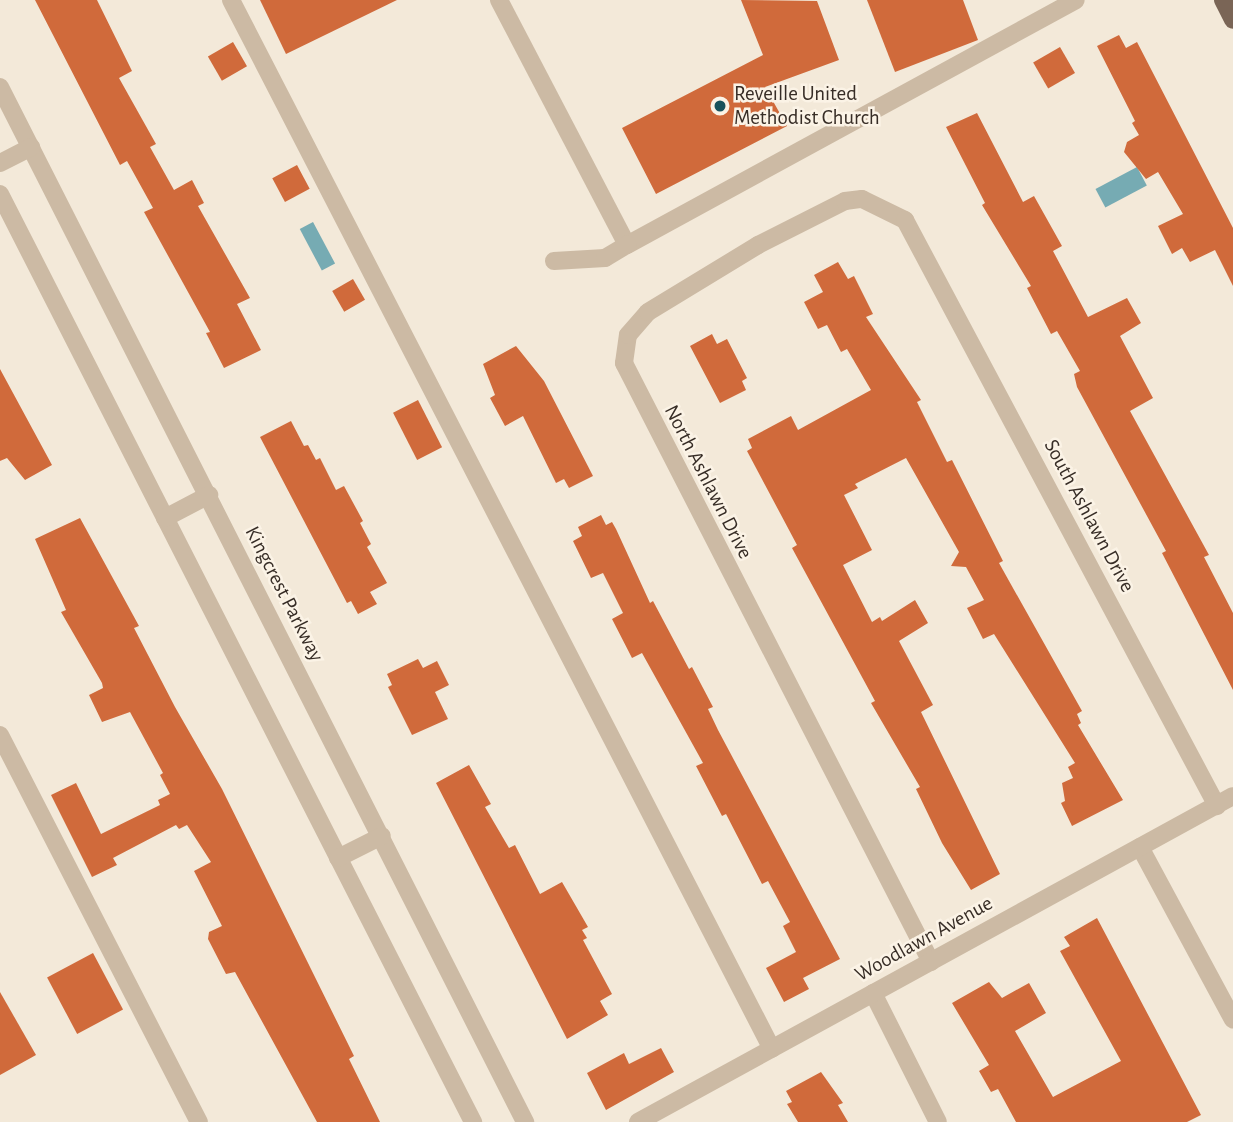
<!DOCTYPE html>
<html>
<head>
<meta charset="utf-8">
<style>
  body { margin:0 }
  #map { position:relative; width:1233px; height:1122px; overflow:hidden; background:#f3e9d9; font-family:"Alegreya Sans",sans-serif }
  div>[style] { position:absolute }
  [style*='--x'] { left:calc(var(--x)*1px); top:calc(var(--y)*1px); width:calc(var(--w)*1px); rotate:calc(var(--a)*1deg) }
  .water>* { inset:0; background:#76abb3; transform-origin:0 0 }
  .building>* { inset:0; background:#d06a3b; transform-origin:0 0 }
  .minor>* { height:18px; margin:-9px; padding:0 9px; transform-origin:9px; border-radius:9px; background:#ccbaa4 }
  .major>* { height:18px; margin:-9px; padding:0 9px; transform-origin:9px; border-radius:9px; background:#7a6556 }
  .dots>* { width:19px; height:19px; translate:-50% -50%; box-sizing:border-box; border:4px solid #fbf3e6; border-radius:50% }
  span { translate:-50% -50%; white-space:nowrap; text-align:center; line-height:1.15; -webkit-text-stroke:5px #fbf3e6; paint-order:stroke }
  .poi-label { font-size:21px; color:#372d26 }
  .left { translate:0 -50%; text-align:left }
  .street-label { font-size:21px; color:#372d26 }
</style>
</head>
<body>
<div id="map">
  <div class="water">
    <i style="left:1137px;top:167px;width:21px;height:47px;rotate:62deg"></i>
    <i style="left:313px;top:222px;width:47px;height:15px;rotate:62deg"></i>
  </div>
  <div class="building">
    <i style="clip-path:polygon(35px 0,97px 0,132px 71px,119px 78px,156px 144px,150px 147px,174px 190px,192px 180px,204px 203px,198px 206px,250px 298px,237px 304px,261px 350px,224px 368px,206px 333px,210px 332px,144px 212px,153px 208px,127px 161px,120px 165px)"></i>
    <i style="clip-path:polygon(260px 0,397px 0,286px 54px)"></i>
    <i style="clip-path:polygon(741px 0,817px 1px,839px 60px,765px 87px,787px 126px,656px 194px,622px 128px,763px 55px)"></i>
    <i style="clip-path:polygon(867px 0,963px 0,978px 40px,895px 72px)"></i>
    <i style="clip-path:polygon(1119px 35px,1126px 48px,1137px 42px,1233px 228px,1233px 286px,1215px 250px,1190px 262px,1182px 248px,1172px 254px,1158px 226px,1183px 214px,1158px 172px,1146px 179px,1124px 152px,1127px 142px,1139px 135px,1132px 123px,1135px 121px,1097px 46px)"></i>
    <i style="left:233px;top:42px;width:28px;height:29px;rotate:60deg"></i>
    <i style="left:1060px;top:47px;width:30px;height:31px;rotate:60deg"></i>
    <i style="clip-path:polygon(977px 113px,1023px 202px,1034px 196px,1062px 246px,1053px 251px,1088px 317px,1127px 298px,1141px 323px,1120px 336px,1153px 398px,1130px 411px,1209px 555px,1204px 557px,1233px 613px,1233px 690px,1162px 553px,1166px 551px,1077px 387px,1074px 374px,1080px 371px,1057px 331px,1051px 334px,1027px 288px,1031px 286px,982px 205px,985px 203px,946px 127px)"></i>
    <i style="left:297px;top:165px;width:27px;height:28px;rotate:62deg"></i>
    <i style="clip-path:polygon(838px 262px,848px 279px,854px 276px,873px 314px,866px 317px,921px 400px,917px 402px,947px 462px,952px 460px,1003px 561px,999px 563px,1082px 711px,1077px 714px,1081px 723px,1078px 725px,1123px 800px,1072px 826px,1061px 803px,1065px 801px,1062px 783px,1073px 778px,1068px 767px,1075px 763px,994px 634px,983px 639px,967px 608px,984px 600px,966px 567px,951px 566px,959px 552px,906px 458px,855px 484px,858px 488px,844px 495px,872px 550px,843px 565px,872px 622px,880px 617px,882px 621px,915px 600px,928px 623px,899px 641px,933px 705px,921px 712px,1000px 874px,971px 890px,942px 843px,916px 789px,920px 787px,871px 703px,875px 701px,792px 548px,797px 545px,747px 451px,752px 448px,748px 439px,791px 416px,798px 430px,871px 390px,847px 349px,841px 352px,827px 325px,818px 329px,804px 302px,823px 292px,814px 275px)"></i>
    <i style="left:353px;top:279px;width:24px;height:24px;rotate:60deg"></i>
    <i style="clip-path:polygon(712px 334px,717px 344px,727px 339px,747px 378px,742px 381px,746px 390px,720px 403px,690px 346px)"></i>
    <i style="clip-path:polygon(516px 346px,544px 381px,593px 476px,569px 488px,564px 479px,556px 483px,523px 416px,505px 426px,490px 398px,495px 395px,483px 364px)"></i>
    <i style="clip-path:polygon(0 369px,52px 465px,25px 480px,7px 458px,0 461px)"></i>
    <i style="left:418px;top:400px;width:53px;height:28px;rotate:63deg"></i>
    <i style="clip-path:polygon(291px 421px,304px 446px,308px 445px,316px 460px,320px 458px,336px 490px,344px 486px,363px 521px,360px 523px,371px 544px,367px 547px,387px 583px,370px 592px,377px 604px,358px 614px,351px 601px,347px 603px,260px 437px)"></i>
    <i style="clip-path:polygon(601px 515px,606px 525px,612px 522px,616px 529px,650px 603px,653px 601px,689px 669px,692px 667px,713px 707px,708px 709px,718px 730px,840px 959px,803px 978px,809px 989px,784px 1002px,766px 968px,796px 952px,783px 926px,790px 922px,768px 881px,762px 884px,726px 814px,722px 816px,696px 766px,703px 763px,642px 653px,632px 658px,612px 619px,623px 613px,603px 573px,591px 578px,573px 541px,582px 536px,578px 527px)"></i>
    <i style="clip-path:polygon(80px 518px,139px 626px,134px 628px,175px 707px,222px 789px,354px 1056px,349px 1059px,380px 1122px,317px 1122px,235px 972px,226px 974px,208px 939px,209px 932px,222px 926px,194px 871px,211px 862px,187px 825px,179px 829px,176px 825px,113px 858px,117px 865px,92px 877px,51px 795px,76px 783px,101px 834px,160px 805px,158px 800px,170px 794px,160px 775px,163px 773px,130px 712px,102px 722px,89px 695px,103px 688px,102px 683px,61px 612px,66px 610px,35px 539px)"></i>
    <i style="clip-path:polygon(418px 659px,423px 668px,437px 661px,449px 685px,435px 692px,448px 719px,412px 735px,388px 687px,392px 685px,387px 674px)"></i>
    <i style="clip-path:polygon(469px 765px,491px 804px,485px 807px,509px 848px,515px 845px,540px 894px,562px 882px,588px 927px,582px 930px,587px 938px,583px 940px,612px 994px,600px 1001px,608px 1015px,567px 1039px,436px 783px)"></i>
    <i style="clip-path:polygon(1097px 918px,1201px 1115px,1187px 1122px,1016px 1122px,998px 1089px,991px 1092px,979px 1071px,989px 1065px,952px 1003px,989px 982px,1002px 998px,1029px 983px,1046px 1013px,1015px 1031px,1053px 1097px,1121px 1061px,1060px 951px,1070px 946px,1064px 937px)"></i>
    <i style="left:93px;top:953px;width:64px;height:52px;rotate:62deg"></i>
    <i style="clip-path:polygon(0 992px,36px 1055px,0 1075px)"></i>
    <i style="clip-path:polygon(661px 1048px,674px 1072px,606px 1110px,587px 1073px,624px 1053px,629px 1064px)"></i>
    <i style="clip-path:polygon(821px 1072px,843px 1103px,838px 1105px,848px 1122px,798px 1122px,787px 1104px,792px 1102px,786px 1091px)"></i>
  </div>
  <div class="minor">
    <i style="--x:231;--y:0;--w:1180;--a:62.72"></i>
    <i style="--x:499;--y:0;--w:276;--a:62.4"></i>
    <i style="--x:627;--y:245;--w:511;--a:-28.62"></i>
    <i style="--x:0;--y:87;--w:1161;--a:63.1"></i>
    <i style="--x:0;--y:163;--w:35;--a:-27"></i>
    <i style="--x:0;--y:194;--w:1042;--a:62.99"></i>
    <i style="--x:554;--y:261;--w:51;--a:-3.4"></i>
    <i style="--x:605;--y:258;--w:26;--a:-31"></i>
    <i style="--x:165;--y:518;--w:50;--a:-27.6"></i>
    <i style="--x:0;--y:735;--w:435;--a:62.8"></i>
    <i style="--x:1140;--y:847;--w:196;--a:61.7"></i>
    <i style="--x:338;--y:858;--w:49;--a:-26.6"></i>
    <i style="--x:931;--y:962;--w:673;--a:-117.14"></i>
    <i style="--x:624;--y:363;--w:28;--a:-82"></i>
    <i style="--x:628;--y:335;--w:30;--a:-49"></i>
    <i style="--x:648;--y:312;--w:129;--a:-31.3"></i>
    <i style="--x:758;--y:245;--w:97;--a:-26.8"></i>
    <i style="--x:845;--y:201;--w:17;--a:-7"></i>
    <i style="--x:862;--y:199;--w:48;--a:26"></i>
    <i style="--x:905;--y:220;--w:664;--a:61.97"></i>
    <i style="--x:873;--y:993;--w:144;--a:63.3"></i>
    <i style="--x:638;--y:1122;--w:678;--a:-28.72"></i>
  </div>
  <div class="major">
    <i style="--x:1223;--y:0;--w:22;--a:63"></i>
  </div>
  <div class="dots">
    <i style="left:720px;top:106px;background:#18525c"></i>
  </div>
  <div class="poi-label">
    <span class="left" style="left:734px;top:106px">Reveille United<br>Methodist Church</span>
  </div>
  <div class="street-label">
    <span style="left:708px;top:482px;rotate:63deg">North Ashlawn Drive</span>
    <span style="left:1089px;top:516px;rotate:62deg">South Ashlawn Drive</span>
    <span style="left:284px;top:594px;rotate:63deg">Kingcrest Parkway</span>
    <span style="left:924px;top:939px;rotate:-29deg">Woodlawn Avenue</span>
  </div>
</div>
</body>
</html>
